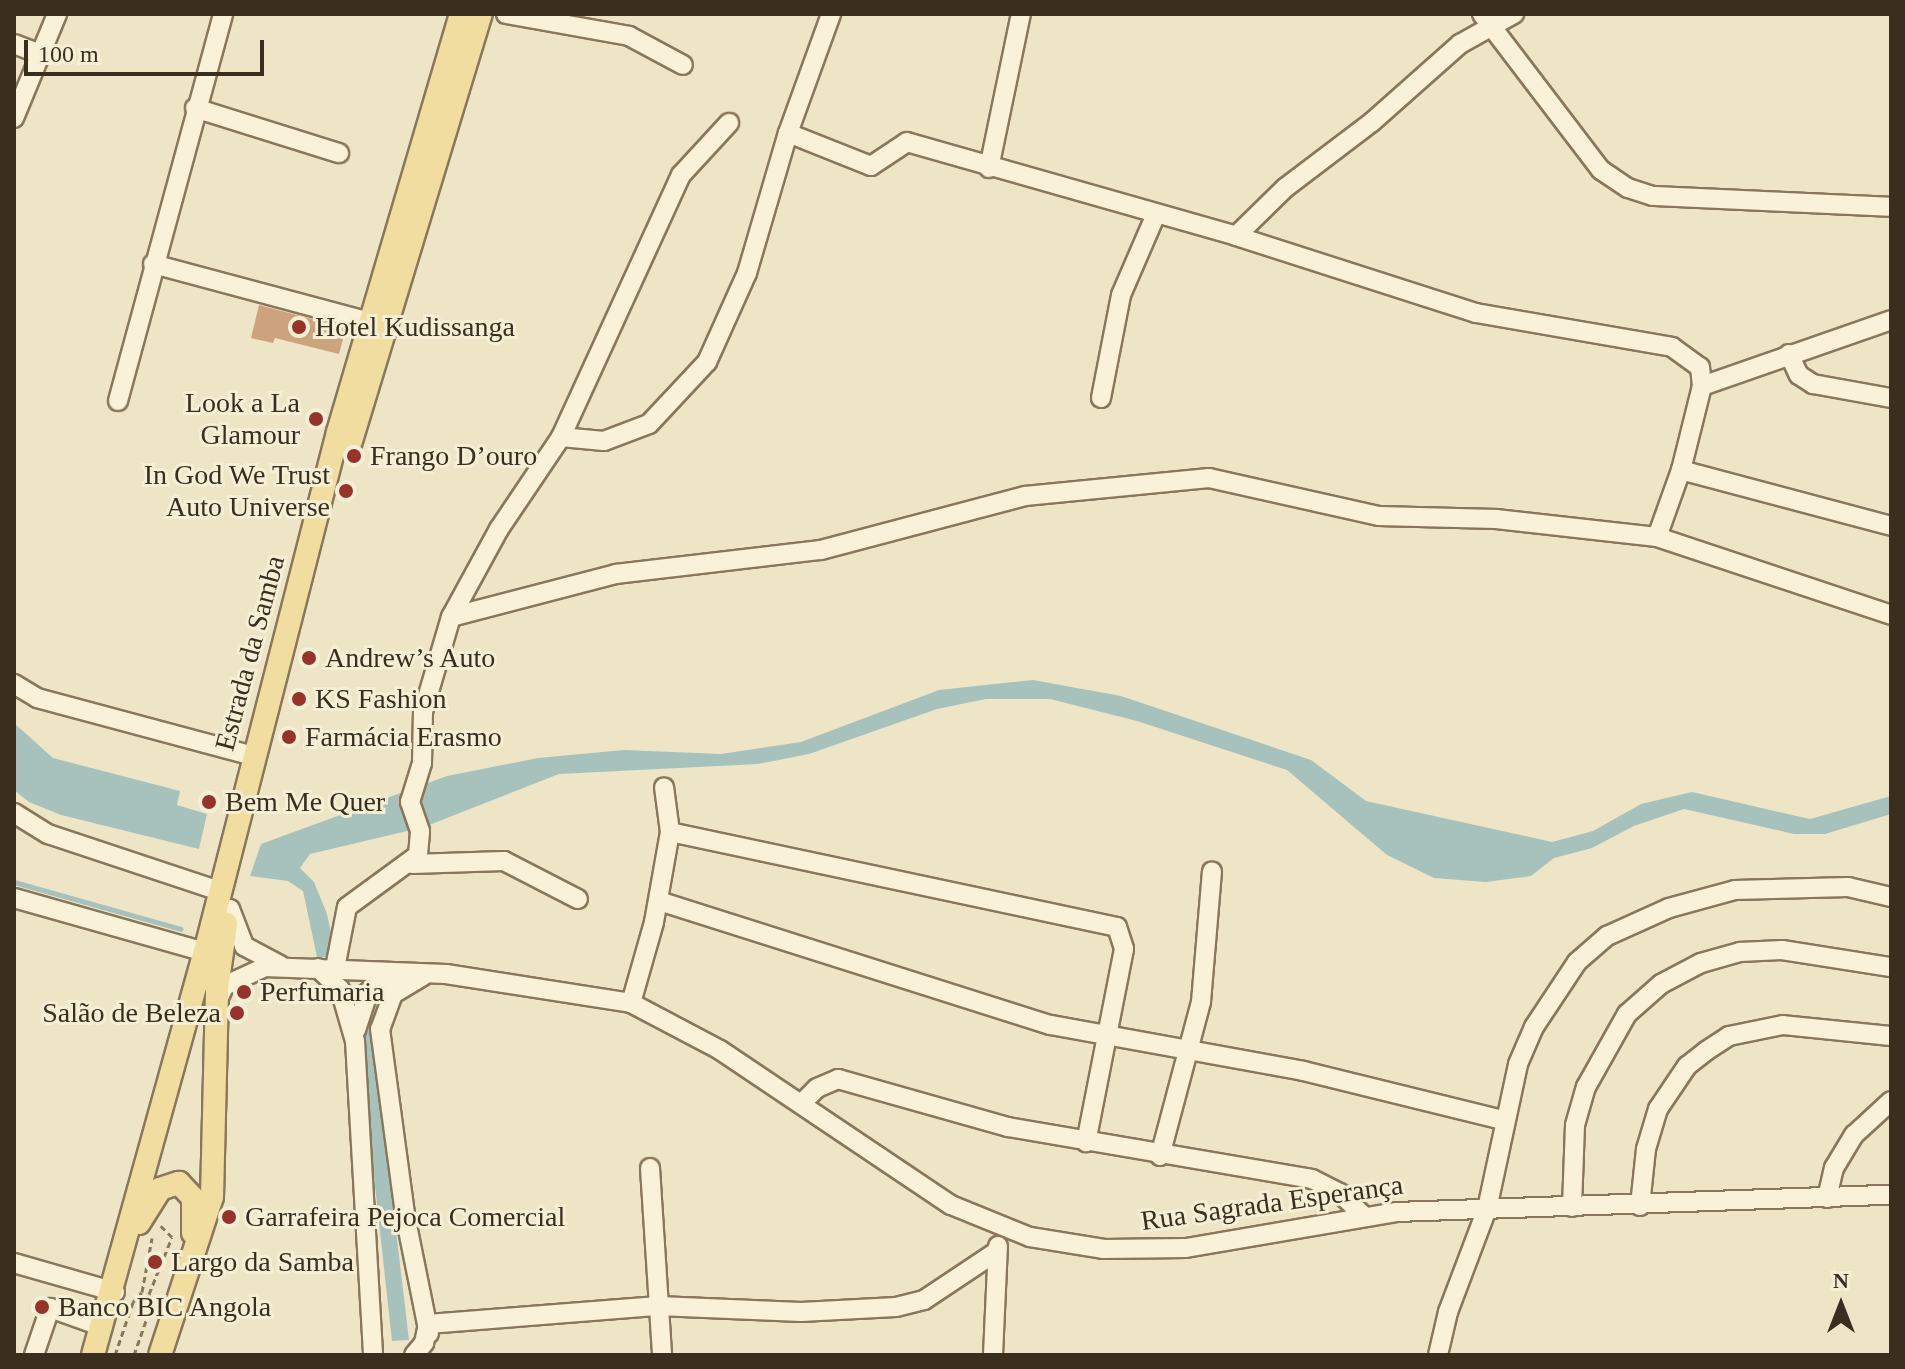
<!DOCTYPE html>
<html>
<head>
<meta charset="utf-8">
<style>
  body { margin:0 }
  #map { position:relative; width:1905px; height:1369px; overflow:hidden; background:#eee5c6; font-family:"Times New Roman",serif }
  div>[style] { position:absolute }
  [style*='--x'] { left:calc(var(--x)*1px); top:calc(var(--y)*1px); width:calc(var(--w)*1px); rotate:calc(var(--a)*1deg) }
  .water>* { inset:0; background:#a7c2bc }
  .stream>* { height:5px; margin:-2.5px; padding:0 2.5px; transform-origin:2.5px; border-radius:2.5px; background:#a7c2bc }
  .building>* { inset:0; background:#cca37c }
  .path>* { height:3px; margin-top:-1.5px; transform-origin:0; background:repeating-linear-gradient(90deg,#89775c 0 6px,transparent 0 10px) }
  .roads { filter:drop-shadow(2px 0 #89775c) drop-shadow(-2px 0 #89775c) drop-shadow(0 2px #89775c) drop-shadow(0 -2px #89775c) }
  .minor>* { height:18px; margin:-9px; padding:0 9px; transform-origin:9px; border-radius:9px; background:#f9f2d9 }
  .major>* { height:22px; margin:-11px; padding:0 11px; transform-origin:11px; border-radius:11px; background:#f0dd9f }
  .dots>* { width:22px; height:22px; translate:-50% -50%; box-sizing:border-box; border:4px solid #f5efd6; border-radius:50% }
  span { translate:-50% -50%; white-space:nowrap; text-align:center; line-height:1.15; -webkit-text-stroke:6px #f5efd6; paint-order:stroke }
  .poi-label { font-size:28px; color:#3a2e1f }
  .left { translate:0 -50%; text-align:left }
  .right { translate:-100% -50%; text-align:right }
  .street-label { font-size:28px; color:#3a2e1f }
  .frame { position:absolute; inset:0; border:16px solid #3a2e1f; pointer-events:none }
  .north { position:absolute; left:1801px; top:1265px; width:80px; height:80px; -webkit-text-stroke:6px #f5efd6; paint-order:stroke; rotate:0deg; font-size:22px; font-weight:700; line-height:32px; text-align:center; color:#3a2e1f }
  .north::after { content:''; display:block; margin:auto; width:28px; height:36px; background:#3a2e1f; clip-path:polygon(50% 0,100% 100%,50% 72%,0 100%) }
  .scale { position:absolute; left:24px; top:40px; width:240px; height:36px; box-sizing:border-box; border:4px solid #3a2e1f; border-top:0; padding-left:10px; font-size:24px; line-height:28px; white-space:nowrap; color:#3a2e1f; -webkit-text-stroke:6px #f5efd6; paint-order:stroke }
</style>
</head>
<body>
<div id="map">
  <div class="water">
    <i style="clip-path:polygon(1033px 680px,1121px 696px,1311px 760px,1366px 801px,1552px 842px,1593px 831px,1641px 804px,1692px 792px,1810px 819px,1891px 796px,1891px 814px,1825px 834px,1794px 834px,1684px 809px,1634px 826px,1592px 848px,1554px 858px,1531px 876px,1486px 882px,1434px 878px,1387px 855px,1287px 770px,1137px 721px,1050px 699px,986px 699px,937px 709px,809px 754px,758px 764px,559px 774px,424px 827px,310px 854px,300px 868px,314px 882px,327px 914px,336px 957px,317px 957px,303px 891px,288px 881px,250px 876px,261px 844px,447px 776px,538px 758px,624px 750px,721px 754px,801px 742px,939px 690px)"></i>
    <i style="clip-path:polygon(14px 723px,53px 758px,180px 791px,177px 805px,207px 814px,199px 849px,61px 815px,29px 802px,14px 790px)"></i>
    <i style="clip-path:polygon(371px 1020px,409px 1340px,392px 1341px,357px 1022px)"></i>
  </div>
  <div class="stream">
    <i style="--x:14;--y:882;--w:173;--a:15.7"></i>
  </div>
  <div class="building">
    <i style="clip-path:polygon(259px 305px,346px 328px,339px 354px,275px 338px,273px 343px,251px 338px)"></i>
  </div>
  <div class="path">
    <i style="--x:115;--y:1355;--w:56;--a:-71.2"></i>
    <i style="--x:133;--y:1302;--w:13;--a:-48"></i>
    <i style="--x:142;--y:1292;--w:55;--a:-79.5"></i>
    <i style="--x:134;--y:1355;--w:49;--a:-70.8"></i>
    <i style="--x:150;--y:1309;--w:15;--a:-94"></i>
    <i style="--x:149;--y:1294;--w:61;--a:-68"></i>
    <i style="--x:172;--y:1237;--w:16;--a:-135"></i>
  </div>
  <div class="roads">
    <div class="minor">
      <i style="--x:506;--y:14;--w:125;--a:10.1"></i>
      <i style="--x:629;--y:36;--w:61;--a:28.2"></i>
      <i style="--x:1482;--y:14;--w:196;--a:52.7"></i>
      <i style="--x:1601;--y:170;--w:32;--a:34"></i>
      <i style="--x:1628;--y:188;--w:26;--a:18"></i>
      <i style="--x:1653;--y:196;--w:238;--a:2.6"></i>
      <i style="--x:14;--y:44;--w:30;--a:21"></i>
      <i style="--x:195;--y:108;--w:151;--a:17.4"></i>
      <i style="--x:14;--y:118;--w:113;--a:-67.5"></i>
      <i style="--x:788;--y:133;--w:89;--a:21.7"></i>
      <i style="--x:871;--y:166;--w:43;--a:-33.7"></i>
      <i style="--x:907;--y:142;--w:342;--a:15.9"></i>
      <i style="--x:1236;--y:236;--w:252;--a:17.8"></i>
      <i style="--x:1476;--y:313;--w:199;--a:9.8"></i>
      <i style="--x:1672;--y:347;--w:34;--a:36"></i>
      <i style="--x:1700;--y:367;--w:19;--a:84"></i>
      <i style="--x:1702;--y:386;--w:87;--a:104"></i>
      <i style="--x:1681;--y:470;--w:71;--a:109.7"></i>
      <i style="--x:989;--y:168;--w:157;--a:-78.3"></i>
      <i style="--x:1236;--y:236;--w:69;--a:-44.4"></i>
      <i style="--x:1285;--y:188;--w:109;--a:-37.2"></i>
      <i style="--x:1372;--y:122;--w:118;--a:-41.6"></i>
      <i style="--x:1460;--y:44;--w:62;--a:-29.1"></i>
      <i style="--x:153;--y:264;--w:224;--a:15"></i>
      <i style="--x:1789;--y:354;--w:23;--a:65"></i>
      <i style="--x:1799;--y:375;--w:17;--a:33"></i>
      <i style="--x:1813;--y:384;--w:79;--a:10.2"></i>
      <i style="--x:1702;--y:386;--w:200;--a:-19.2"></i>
      <i style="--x:1101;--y:398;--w:105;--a:-79"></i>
      <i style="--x:1121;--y:295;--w:88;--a:-66.6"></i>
      <i style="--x:118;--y:401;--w:401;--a:-74.8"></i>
      <i style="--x:561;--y:437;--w:43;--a:5.3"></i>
      <i style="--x:604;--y:441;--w:48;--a:-20.7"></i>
      <i style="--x:649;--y:424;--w:85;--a:-46.9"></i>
      <i style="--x:707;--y:362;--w:98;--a:-65.8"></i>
      <i style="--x:747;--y:273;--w:146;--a:-73.7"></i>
      <i style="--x:788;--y:133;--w:127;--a:-70.1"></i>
      <i style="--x:1681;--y:470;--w:217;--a:14.9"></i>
      <i style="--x:451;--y:617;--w:171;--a:-14.6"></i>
      <i style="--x:616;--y:574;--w:206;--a:-6.7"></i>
      <i style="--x:821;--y:550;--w:211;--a:-14.8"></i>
      <i style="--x:1025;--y:496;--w:185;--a:-5.6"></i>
      <i style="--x:1209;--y:478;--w:174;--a:12.6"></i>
      <i style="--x:1379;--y:516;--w:117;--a:1.5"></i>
      <i style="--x:1496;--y:519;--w:162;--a:6.4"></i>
      <i style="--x:1657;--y:537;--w:247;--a:18.4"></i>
      <i style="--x:14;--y:684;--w:27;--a:31"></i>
      <i style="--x:37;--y:698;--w:225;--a:15"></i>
      <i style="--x:14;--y:813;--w:40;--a:32"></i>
      <i style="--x:48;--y:834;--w:180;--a:18.4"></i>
      <i style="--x:670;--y:832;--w:457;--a:12"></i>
      <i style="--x:1117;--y:927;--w:23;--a:72"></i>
      <i style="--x:1124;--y:949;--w:197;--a:101.1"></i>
      <i style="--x:412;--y:864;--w:92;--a:-1.9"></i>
      <i style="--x:504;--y:861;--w:83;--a:27.2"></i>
      <i style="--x:14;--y:898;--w:198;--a:15.8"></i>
      <i style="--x:659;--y:901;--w:411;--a:17.6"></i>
      <i style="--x:1051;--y:1025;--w:256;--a:10.3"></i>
      <i style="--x:1303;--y:1071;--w:206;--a:13.8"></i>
      <i style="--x:230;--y:909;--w:40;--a:69"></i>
      <i style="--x:244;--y:946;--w:41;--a:27.8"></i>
      <i style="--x:318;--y:968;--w:30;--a:44"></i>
      <i style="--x:340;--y:989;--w:54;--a:73.9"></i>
      <i style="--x:355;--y:1041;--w:315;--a:86.7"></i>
      <i style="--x:335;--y:968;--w:62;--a:-78.9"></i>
      <i style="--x:347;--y:907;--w:88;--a:-36.2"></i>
      <i style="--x:418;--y:855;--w:24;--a:-85"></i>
      <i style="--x:420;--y:831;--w:31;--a:-109"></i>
      <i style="--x:410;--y:802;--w:41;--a:-72.9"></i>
      <i style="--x:422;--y:763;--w:51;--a:-88.9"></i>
      <i style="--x:423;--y:712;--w:99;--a:-73.6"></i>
      <i style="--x:451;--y:617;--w:100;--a:-61.4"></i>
      <i style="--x:499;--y:529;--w:111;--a:-56"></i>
      <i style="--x:561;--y:437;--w:288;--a:-65.4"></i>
      <i style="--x:681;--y:175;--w:71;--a:-47.3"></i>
      <i style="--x:423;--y:976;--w:35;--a:149"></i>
      <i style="--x:393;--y:994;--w:37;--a:110"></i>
      <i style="--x:380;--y:1029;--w:188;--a:82.3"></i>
      <i style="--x:405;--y:1215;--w:121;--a:78.6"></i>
      <i style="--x:217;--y:1002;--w:17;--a:-66"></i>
      <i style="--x:224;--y:986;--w:45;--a:-24.9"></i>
      <i style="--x:265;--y:967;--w:181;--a:2.2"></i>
      <i style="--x:446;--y:974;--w:187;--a:8.9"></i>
      <i style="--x:631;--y:1003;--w:101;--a:27.8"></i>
      <i style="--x:720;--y:1050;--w:278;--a:33.9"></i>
      <i style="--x:951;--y:1205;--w:85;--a:22.1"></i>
      <i style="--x:1030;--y:1237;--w:75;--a:9.2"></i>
      <i style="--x:1104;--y:1249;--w:82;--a:-0.7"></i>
      <i style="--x:1186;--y:1248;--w:213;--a:-9.7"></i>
      <i style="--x:1396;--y:1212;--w:495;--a:-2"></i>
      <i style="--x:631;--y:1003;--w:84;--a:-74.1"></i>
      <i style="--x:654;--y:922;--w:91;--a:-79.9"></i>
      <i style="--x:670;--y:832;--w:45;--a:-97.6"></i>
      <i style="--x:356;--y:1030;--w:40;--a:-72"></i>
      <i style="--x:368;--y:992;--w:36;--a:-30"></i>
      <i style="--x:802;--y:1103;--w:21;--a:-45"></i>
      <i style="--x:817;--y:1088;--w:23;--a:-23"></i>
      <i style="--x:838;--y:1079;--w:177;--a:15.8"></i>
      <i style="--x:1008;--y:1127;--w:308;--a:9.7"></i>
      <i style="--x:1312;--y:1179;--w:31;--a:27"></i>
      <i style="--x:1340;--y:1193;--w:33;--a:44"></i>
      <i style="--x:1160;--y:1156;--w:159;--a:-75.1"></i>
      <i style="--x:1201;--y:1002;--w:131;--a:-85.2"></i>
      <i style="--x:650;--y:1168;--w:187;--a:86.3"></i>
      <i style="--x:1827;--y:1198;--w:31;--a:-77"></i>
      <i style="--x:1834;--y:1168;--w:39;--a:-59"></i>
      <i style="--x:1854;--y:1135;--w:50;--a:-42.6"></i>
      <i style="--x:1640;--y:1206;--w:57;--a:-84"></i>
      <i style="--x:1646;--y:1149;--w:42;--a:-73.3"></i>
      <i style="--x:1658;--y:1109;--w:52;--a:-56"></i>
      <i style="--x:1687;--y:1066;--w:24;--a:-38"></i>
      <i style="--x:1706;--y:1051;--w:27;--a:-33"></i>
      <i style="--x:1729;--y:1036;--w:55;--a:-11.5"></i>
      <i style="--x:1783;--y:1025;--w:109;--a:5.8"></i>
      <i style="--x:1572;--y:1207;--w:82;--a:-87.9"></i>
      <i style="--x:1575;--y:1125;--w:40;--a:-74"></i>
      <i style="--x:1586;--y:1087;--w:84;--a:-60.7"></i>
      <i style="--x:1627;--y:1014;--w:45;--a:-41.4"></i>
      <i style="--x:1661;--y:984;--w:45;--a:-27.7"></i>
      <i style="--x:1701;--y:963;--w:41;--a:-15.8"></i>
      <i style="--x:1740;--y:952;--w:42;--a:-2.7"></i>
      <i style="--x:1782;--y:950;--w:110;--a:8.9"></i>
      <i style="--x:14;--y:1263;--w:105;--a:16"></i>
      <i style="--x:34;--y:1355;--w:50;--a:-71.2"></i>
      <i style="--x:50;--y:1308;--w:56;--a:19.7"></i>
      <i style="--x:414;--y:1355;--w:16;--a:-50"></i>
      <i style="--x:424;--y:1343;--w:19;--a:-78"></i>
      <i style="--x:428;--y:1324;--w:231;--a:-4.5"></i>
      <i style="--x:658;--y:1306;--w:143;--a:2.4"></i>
      <i style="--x:801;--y:1312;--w:95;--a:-3"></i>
      <i style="--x:896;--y:1307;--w:29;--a:-14"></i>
      <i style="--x:924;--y:1300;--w:87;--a:-33.7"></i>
      <i style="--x:993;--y:1355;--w:109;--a:-87.4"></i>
      <i style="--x:1438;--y:1355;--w:44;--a:-76.9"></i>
      <i style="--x:1448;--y:1312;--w:110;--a:-69.3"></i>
      <i style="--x:1487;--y:1209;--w:148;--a:-77.9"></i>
      <i style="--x:1518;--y:1064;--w:40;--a:-66.6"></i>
      <i style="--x:1534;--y:1027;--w:78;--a:-56.5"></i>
      <i style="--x:1577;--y:962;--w:40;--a:-41"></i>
      <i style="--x:1607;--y:936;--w:68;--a:-24.3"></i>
      <i style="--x:1669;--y:908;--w:68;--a:-15.3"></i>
      <i style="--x:1735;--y:890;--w:113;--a:-1.5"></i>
      <i style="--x:1848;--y:887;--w:44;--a:13.1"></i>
    </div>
    <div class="major">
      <i style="--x:351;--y:441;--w:446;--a:-73.1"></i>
      <i style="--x:139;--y:1223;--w:40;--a:-58"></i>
      <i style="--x:160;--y:1189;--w:20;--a:-18"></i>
      <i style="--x:179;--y:1183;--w:21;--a:47"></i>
      <i style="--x:193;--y:1198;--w:35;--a:90"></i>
      <i style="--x:93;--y:1355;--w:418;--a:-74.5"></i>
      <i style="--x:205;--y:952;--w:537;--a:-75.65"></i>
      <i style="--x:338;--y:432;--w:436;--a:-73.6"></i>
      <i style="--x:160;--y:1355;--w:166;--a:-71.8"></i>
      <i style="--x:212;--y:1197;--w:209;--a:-88.6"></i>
      <i style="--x:217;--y:988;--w:65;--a:-82"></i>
    </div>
  </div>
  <div class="dots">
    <i style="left:299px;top:327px;background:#98332c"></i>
    <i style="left:316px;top:419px;background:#98332c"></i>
    <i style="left:354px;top:456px;background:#98332c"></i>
    <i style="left:346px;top:491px;background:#98332c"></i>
    <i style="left:309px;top:658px;background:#98332c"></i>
    <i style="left:299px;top:699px;background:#98332c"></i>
    <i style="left:289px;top:737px;background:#98332c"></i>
    <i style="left:209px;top:802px;background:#98332c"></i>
    <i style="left:244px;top:992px;background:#98332c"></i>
    <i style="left:237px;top:1013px;background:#98332c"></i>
    <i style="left:229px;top:1217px;background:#98332c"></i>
    <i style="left:155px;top:1262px;background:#98332c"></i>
    <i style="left:42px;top:1307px;background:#98332c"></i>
  </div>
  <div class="poi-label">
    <span class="left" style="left:315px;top:327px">Hotel Kudissanga</span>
    <span class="right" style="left:300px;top:419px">Look a La<br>Glamour</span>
    <span class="left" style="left:370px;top:456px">Frango D’ouro</span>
    <span class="right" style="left:330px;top:491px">In God We Trust<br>Auto Universe</span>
    <span class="left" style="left:325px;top:658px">Andrew’s Auto</span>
    <span class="left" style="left:315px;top:699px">KS Fashion</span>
    <span class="left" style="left:305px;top:737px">Farmácia Erasmo</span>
    <span class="left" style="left:225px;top:802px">Bem Me Quer</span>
    <span class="left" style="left:260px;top:992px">Perfumaria</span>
    <span class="right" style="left:221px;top:1013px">Salão de Beleza</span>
    <span class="left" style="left:245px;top:1217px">Garrafeira Pejoca Comercial</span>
    <span class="left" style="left:171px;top:1262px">Largo da Samba</span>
    <span class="left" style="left:58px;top:1307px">Banco BIC Angola</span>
  </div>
  <div class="street-label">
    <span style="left:250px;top:653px;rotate:-75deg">Estrada da Samba</span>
    <span style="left:1272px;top:1203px;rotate:-8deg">Rua Sagrada Esperança</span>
  </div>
  <div class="frame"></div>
  <div class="north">N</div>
  <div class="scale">100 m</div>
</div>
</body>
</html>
